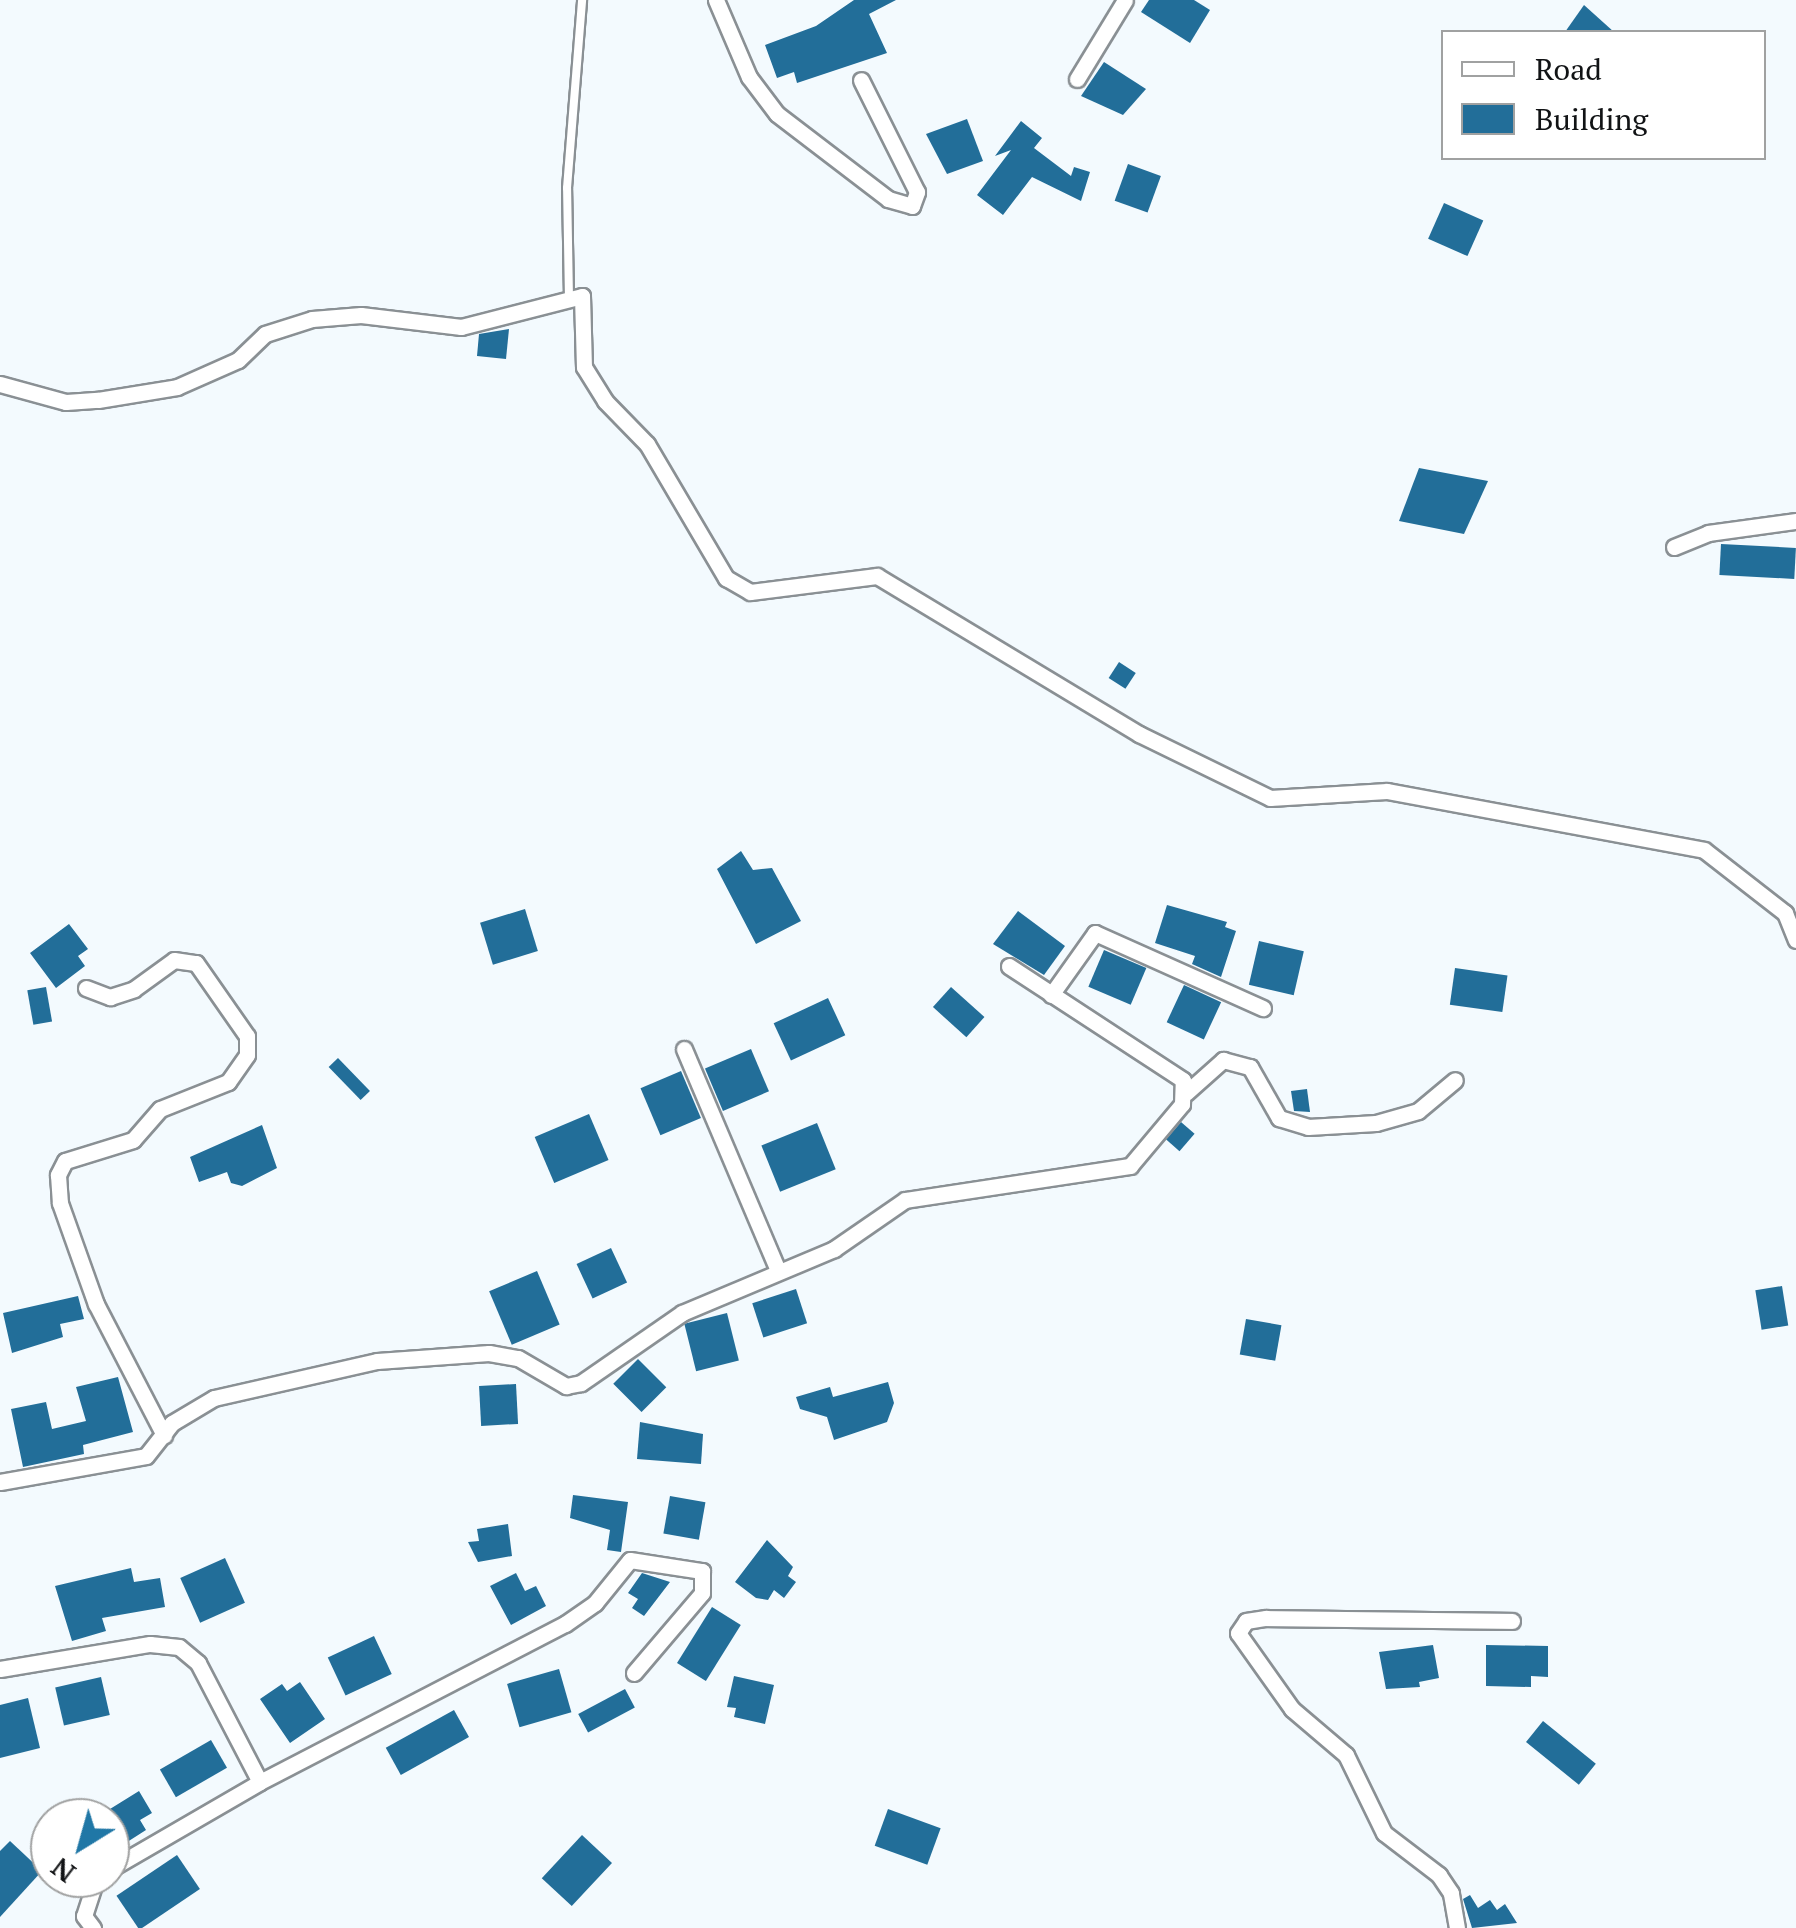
<!DOCTYPE html>
<html>
<head>
<meta charset="utf-8">
<style>
  body { margin:0 }
  #map { position:relative; width:1796px; height:1928px; overflow:hidden; background:#f3fafe; font-family:"PT Serif",serif }
  div>[style] { position:absolute }
  [style*='--x'] { left:calc(var(--x)*1px); top:calc(var(--y)*1px); width:calc(var(--w)*1px); rotate:calc(var(--a)*1deg) }
  .building>* { inset:0; background:#226e99; transform-origin:0 0 }
  .roads { filter:drop-shadow(2px 0 #8a9094) drop-shadow(-2px 0 #8a9094) drop-shadow(0 2px #8a9094) drop-shadow(0 -2px #8a9094) }
  .lane>* { height:8px; margin:-4px; padding:0 4px; transform-origin:4px; border-radius:4px; background:#fff }
  .street>* { height:15px; margin:-7.5px; padding:0 7.5px; transform-origin:7.5px; border-radius:7.5px; background:#fff }
  span { translate:-50% -50%; white-space:nowrap; text-align:center; line-height:1.15; -webkit-text-stroke:10px #fff; paint-order:stroke }
  .legend { position:absolute; left:1441px; top:30px; width:325px; height:130px; box-sizing:border-box; background:#fff; border:2px solid #a0a1a1; margin:0; padding:12px 18px; list-style:none; font-size:30px; color:#111315 }
  .legend li { display:flex; align-items:center; gap:20px; height:50px }
  .legend b { width:50px; border:2px solid #a0a1a1 }
  .north { position:absolute; left:30px; top:1798px; width:100px; height:100px; box-sizing:border-box; background:#fff; border:2px solid #a0a1a1; border-radius:50%; rotate:217deg; font-size:28px; font-weight:700; line-height:40px; text-align:center; color:#111315 }
  .north::after { content:''; display:block; margin:auto; width:35px; height:45px; background:#2077a6; clip-path:polygon(50% 0,100% 100%,50% 72%,0 100%) }
</style>
</head>
<body>
<div id="map">
  <div class="building">
    <i style="clip-path:polygon(854px 0,896px 0,869px 14px,887px 53px,797px 83px,794px 72px,777px 78px,765px 45px,816px 26px)"></i>
    <i style="clip-path:polygon(1149px 0,1194px 0,1210px 10px,1190px 43px,1141px 12px)"></i>
    <i style="clip-path:polygon(1584px 5px,1614px 32px,1565px 32px)"></i>
    <i style="clip-path:polygon(1104px 62px,1146px 89px,1123px 115px,1081px 96px)"></i>
    <i style="clip-path:polygon(967px 119px,983px 161px,947px 174px,926px 134px)"></i>
    <i style="clip-path:polygon(1021px 121px,1042px 138px,1034px 148px,1071px 176px,1074px 167px,1090px 172px,1081px 201px,1032px 177px,1003px 215px,977px 195px,1011px 150px,995px 156px)"></i>
    <i style="left:1128px;top:164px;width:35px;height:39px;rotate:20deg"></i>
    <i style="left:1444px;top:203px;width:43px;height:39px;rotate:24deg"></i>
    <i style="clip-path:polygon(509px 329px,506px 359px,477px 356px,479px 334px)"></i>
    <i style="clip-path:polygon(1419px 468px,1488px 481px,1464px 534px,1399px 521px)"></i>
    <i style="left:1721px;top:544px;width:75px;height:31px;rotate:3deg"></i>
    <i style="left:1119px;top:662px;width:20px;height:19px;rotate:33deg"></i>
    <i style="clip-path:polygon(741px 851px,753px 870px,772px 868px,801px 921px,756px 944px,717px 869px)"></i>
    <i style="clip-path:polygon(1167px 905px,1227px 922px,1225px 927px,1236px 931px,1221px 977px,1192px 964px,1195px 956px,1155px 943px)"></i>
    <i style="left:525px;top:909px;width:44px;height:47px;rotate:73deg"></i>
    <i style="clip-path:polygon(1018px 911px,1065px 946px,1044px 975px,993px 944px)"></i>
    <i style="clip-path:polygon(69px 924px,88px 949px,78px 956px,85px 966px,56px 988px,30px 953px)"></i>
    <i style="left:1259px;top:941px;width:46px;height:45px;rotate:13deg"></i>
    <i style="left:1104px;top:950px;width:46px;height:40px;rotate:23deg"></i>
    <i style="left:1455px;top:968px;width:53px;height:37px;rotate:8deg"></i>
    <i style="left:1184px;top:985px;width:41px;height:41px;rotate:25deg"></i>
    <i style="left:46px;top:987px;width:35px;height:19px;rotate:80deg"></i>
    <i style="left:951px;top:987px;width:45px;height:27px;rotate:42deg"></i>
    <i style="left:828px;top:998px;width:41px;height:60px;rotate:65deg"></i>
    <i style="left:751px;top:1049px;width:46px;height:50px;rotate:67deg"></i>
    <i style="left:338px;top:1058px;width:46px;height:13px;rotate:46deg"></i>
    <i style="left:681px;top:1071px;width:51px;height:44px;rotate:67deg"></i>
    <i style="clip-path:polygon(1307px 1089px,1310px 1112px,1294px 1111px,1291px 1091px)"></i>
    <i style="left:589px;top:1114px;width:50px;height:59px;rotate:67deg"></i>
    <i style="left:1181px;top:1122px;width:18px;height:23px;rotate:41deg"></i>
    <i style="left:817px;top:1123px;width:50px;height:60px;rotate:68deg"></i>
    <i style="clip-path:polygon(262px 1125px,277px 1168px,242px 1186px,231px 1183px,227px 1172px,199px 1182px,190px 1157px)"></i>
    <i style="left:611px;top:1248px;width:38px;height:38px;rotate:65deg"></i>
    <i style="left:537px;top:1271px;width:58px;height:52px;rotate:67deg"></i>
    <i style="left:1782px;top:1286px;width:40px;height:27px;rotate:81deg"></i>
    <i style="left:796px;top:1289px;width:36px;height:46px;rotate:72deg"></i>
    <i style="clip-path:polygon(78px 1296px,84px 1319px,60px 1324px,63px 1337px,12px 1353px,3px 1313px)"></i>
    <i style="left:727px;top:1313px;width:49px;height:44px;rotate:76deg"></i>
    <i style="left:1246px;top:1319px;width:36px;height:36px;rotate:10deg"></i>
    <i style="left:638px;top:1359px;width:40px;height:35px;rotate:45deg"></i>
    <i style="clip-path:polygon(118px 1377px,133px 1432px,83px 1445px,84px 1454px,23px 1467px,11px 1409px,46px 1402px,52px 1429px,86px 1421px,76px 1387px)"></i>
    <i style="clip-path:polygon(888px 1382px,894px 1403px,887px 1422px,834px 1440px,827px 1417px,800px 1409px,796px 1397px,830px 1387px,833px 1397px)"></i>
    <i style="left:516px;top:1384px;width:40px;height:37px;rotate:87deg"></i>
    <i style="clip-path:polygon(640px 1422px,703px 1434px,701px 1464px,637px 1459px)"></i>
    <i style="clip-path:polygon(573px 1495px,628px 1502px,621px 1552px,607px 1550px,610px 1530px,570px 1518px)"></i>
    <i style="left:670px;top:1496px;width:36px;height:38px;rotate:10deg"></i>
    <i style="clip-path:polygon(508px 1524px,512px 1556px,478px 1562px,468px 1542px,479px 1541px,477px 1529px)"></i>
    <i style="clip-path:polygon(767px 1540px,793px 1567px,788px 1576px,796px 1582px,784px 1598px,774px 1590px,768px 1600px,756px 1598px,735px 1582px)"></i>
    <i style="left:225px;top:1558px;width:49px;height:49px;rotate:66deg"></i>
    <i style="clip-path:polygon(131px 1568px,134px 1582px,160px 1578px,165px 1607px,102px 1618px,106px 1631px,72px 1641px,55px 1586px)"></i>
    <i style="clip-path:polygon(516px 1573px,525px 1591px,536px 1586px,546px 1606px,511px 1625px,490px 1586px)"></i>
    <i style="clip-path:polygon(642px 1573px,670px 1582px,644px 1616px,632px 1608px,638px 1599px,628px 1593px)"></i>
    <i style="left:712px;top:1607px;width:34px;height:66px;rotate:32deg"></i>
    <i style="left:374px;top:1636px;width:42px;height:51px;rotate:65deg"></i>
    <i style="clip-path:polygon(1433px 1645px,1439px 1678px,1419px 1682px,1420px 1687px,1386px 1689px,1379px 1652px)"></i>
    <i style="clip-path:polygon(1486px 1645px,1548px 1646px,1548px 1677px,1531px 1676px,1531px 1687px,1486px 1686px)"></i>
    <i style="left:559px;top:1669px;width:45px;height:54px;rotate:74deg"></i>
    <i style="clip-path:polygon(734px 1676px,774px 1685px,765px 1724px,734px 1717px,736px 1708px,727px 1707px)"></i>
    <i style="left:101px;top:1677px;width:39px;height:47px;rotate:77deg"></i>
    <i style="clip-path:polygon(300px 1682px,325px 1719px,290px 1743px,260px 1699px,282px 1684px,287px 1691px)"></i>
    <i style="left:625px;top:1689px;width:21px;height:53px;rotate:62deg"></i>
    <i style="clip-path:polygon(28px 1698px,40px 1748px,0 1758px,0 1705px)"></i>
    <i style="left:454px;top:1710px;width:31px;height:78px;rotate:61deg"></i>
    <i style="left:1543px;top:1721px;width:68px;height:27px;rotate:39deg"></i>
    <i style="left:211px;top:1740px;width:32px;height:59px;rotate:60deg"></i>
    <i style="clip-path:polygon(139px 1791px,152px 1813px,140px 1820px,146px 1830px,110px 1853px,110px 1809px)"></i>
    <i style="left:888px;top:1809px;width:56px;height:39px;rotate:20deg"></i>
    <i style="left:582px;top:1835px;width:41px;height:59px;rotate:43deg"></i>
    <i style="clip-path:polygon(10px 1841px,42px 1871px,0 1917px,0 1851px)"></i>
    <i style="left:177px;top:1855px;width:41px;height:73px;rotate:56deg"></i>
    <i style="clip-path:polygon(1470px 1895px,1478px 1908px,1490px 1900px,1497px 1910px,1505px 1904px,1517px 1923px,1472px 1928px,1463px 1899px)"></i>
  </div>
  <div class="roads">
    <div class="lane">
      <i style="--x:569;--y:299;--w:111;--a:-91"></i>
      <i style="--x:567;--y:188;--w:189;--a:-85.4"></i>
    </div>
    <div class="street">
      <i style="--x:716;--y:0;--w:84;--a:66.8"></i>
      <i style="--x:749;--y:77;--w:46;--a:52.9"></i>
      <i style="--x:777;--y:114;--w:140;--a:37.4"></i>
      <i style="--x:888;--y:199;--w:25;--a:16"></i>
      <i style="--x:912;--y:206;--w:15;--a:-70"></i>
      <i style="--x:917;--y:192;--w:125;--a:-116.6"></i>
      <i style="--x:1077;--y:79;--w:92;--a:-58.7"></i>
      <i style="--x:0;--y:384;--w:68;--a:15.3"></i>
      <i style="--x:66;--y:402;--w:32;--a:-4"></i>
      <i style="--x:98;--y:400;--w:80;--a:-9.3"></i>
      <i style="--x:177;--y:387;--w:67;--a:-23.9"></i>
      <i style="--x:238;--y:360;--w:37;--a:-44"></i>
      <i style="--x:265;--y:334;--w:49;--a:-17.7"></i>
      <i style="--x:312;--y:319;--w:49;--a:-4.7"></i>
      <i style="--x:361;--y:315;--w:101;--a:6.8"></i>
      <i style="--x:461;--y:327;--w:125;--a:-14.4"></i>
      <i style="--x:582;--y:296;--w:71;--a:88.4"></i>
      <i style="--x:584;--y:367;--w:40;--a:58"></i>
      <i style="--x:605;--y:401;--w:60;--a:45.7"></i>
      <i style="--x:647;--y:444;--w:156;--a:59.5"></i>
      <i style="--x:726;--y:578;--w:28;--a:30"></i>
      <i style="--x:750;--y:592;--w:128;--a:-7.2"></i>
      <i style="--x:877;--y:576;--w:306;--a:31.1"></i>
      <i style="--x:1139;--y:734;--w:146;--a:26"></i>
      <i style="--x:1270;--y:798;--w:117;--a:-3.4"></i>
      <i style="--x:1387;--y:791;--w:322;--a:10.5"></i>
      <i style="--x:1704;--y:850;--w:103;--a:37.9"></i>
      <i style="--x:1785;--y:913;--w:29;--a:68"></i>
      <i style="--x:1674;--y:547;--w:37;--a:-22"></i>
      <i style="--x:1708;--y:533;--w:89;--a:-7.8"></i>
      <i style="--x:86;--y:988;--w:26;--a:21"></i>
      <i style="--x:110;--y:997;--w:25;--a:-18"></i>
      <i style="--x:134;--y:989;--w:49;--a:-35.9"></i>
      <i style="--x:174;--y:960;--w:22;--a:8"></i>
      <i style="--x:196;--y:963;--w:89;--a:55.1"></i>
      <i style="--x:247;--y:1036;--w:19;--a:90"></i>
      <i style="--x:247;--y:1055;--w:33;--a:125"></i>
      <i style="--x:228;--y:1082;--w:73;--a:158.3"></i>
      <i style="--x:160;--y:1109;--w:41;--a:131.1"></i>
      <i style="--x:133;--y:1140;--w:71;--a:162.8"></i>
      <i style="--x:65;--y:1161;--w:16;--a:117"></i>
      <i style="--x:58;--y:1175;--w:28;--a:86"></i>
      <i style="--x:60;--y:1203;--w:107;--a:70.4"></i>
      <i style="--x:96;--y:1304;--w:148;--a:62.6"></i>
      <i style="--x:1051;--y:995;--w:76;--a:-54.6"></i>
      <i style="--x:1095;--y:933;--w:184;--a:24.1"></i>
      <i style="--x:684;--y:1049;--w:240;--a:67"></i>
      <i style="--x:1186;--y:1093;--w:50;--a:-41.7"></i>
      <i style="--x:1223;--y:1060;--w:28;--a:15"></i>
      <i style="--x:1250;--y:1067;--w:59;--a:60.4"></i>
      <i style="--x:1279;--y:1118;--w:30;--a:17"></i>
      <i style="--x:1308;--y:1127;--w:68;--a:-3.4"></i>
      <i style="--x:1376;--y:1123;--w:44;--a:-15.9"></i>
      <i style="--x:1418;--y:1111;--w:48;--a:-40"></i>
      <i style="--x:0;--y:1482;--w:148;--a:-10.1"></i>
      <i style="--x:146;--y:1456;--w:42;--a:-51.8"></i>
      <i style="--x:172;--y:1423;--w:49;--a:-30.8"></i>
      <i style="--x:214;--y:1398;--w:167;--a:-12.8"></i>
      <i style="--x:377;--y:1361;--w:112;--a:-4.1"></i>
      <i style="--x:489;--y:1353;--w:29;--a:10"></i>
      <i style="--x:518;--y:1358;--w:56;--a:30.3"></i>
      <i style="--x:566;--y:1386;--w:15;--a:-11"></i>
      <i style="--x:581;--y:1383;--w:123;--a:-34.7"></i>
      <i style="--x:682;--y:1313;--w:165;--a:-22.8"></i>
      <i style="--x:834;--y:1249;--w:86;--a:-34.6"></i>
      <i style="--x:905;--y:1200;--w:228;--a:-8.6"></i>
      <i style="--x:1130;--y:1166;--w:81;--a:-50"></i>
      <i style="--x:1182;--y:1104;--w:24;--a:-88"></i>
      <i style="--x:1183;--y:1080;--w:208;--a:-146.8"></i>
      <i style="--x:0;--y:1669;--w:152;--a:-9.5"></i>
      <i style="--x:150;--y:1644;--w:29;--a:6"></i>
      <i style="--x:179;--y:1647;--w:25;--a:40"></i>
      <i style="--x:198;--y:1663;--w:134;--a:62.5"></i>
      <i style="--x:110;--y:1869;--w:173;--a:-30.1"></i>
      <i style="--x:260;--y:1782;--w:343;--a:-27.4"></i>
      <i style="--x:565;--y:1624;--w:37;--a:-35"></i>
      <i style="--x:595;--y:1603;--w:55;--a:-50.9"></i>
      <i style="--x:630;--y:1560;--w:73;--a:8.7"></i>
      <i style="--x:702;--y:1571;--w:22;--a:90"></i>
      <i style="--x:702;--y:1593;--w:105;--a:130.4"></i>
      <i style="--x:93;--y:1928;--w:15;--a:-127"></i>
      <i style="--x:84;--y:1916;--w:40;--a:-72"></i>
      <i style="--x:1457;--y:1928;--w:36;--a:-100"></i>
      <i style="--x:1451;--y:1893;--w:22;--a:-124"></i>
      <i style="--x:1439;--y:1875;--w:69;--a:-142.6"></i>
      <i style="--x:1384;--y:1833;--w:87;--a:-116"></i>
      <i style="--x:1346;--y:1755;--w:71;--a:-139.6"></i>
      <i style="--x:1292;--y:1709;--w:93;--a:-125.4"></i>
      <i style="--x:1238;--y:1633;--w:14;--a:-56"></i>
      <i style="--x:1246;--y:1621;--w:20;--a:-9"></i>
      <i style="--x:1266;--y:1618;--w:246;--a:0.7"></i>
    </div>
  </div>
  <ul class="legend">
  <li><b style="height:12px;background:#fff"></b>Road</li>
  <li><b style="height:28px;background:#226e99"></b>Building</li>
  </ul>
  <div class="north">N</div>
</div>
</body>
</html>
